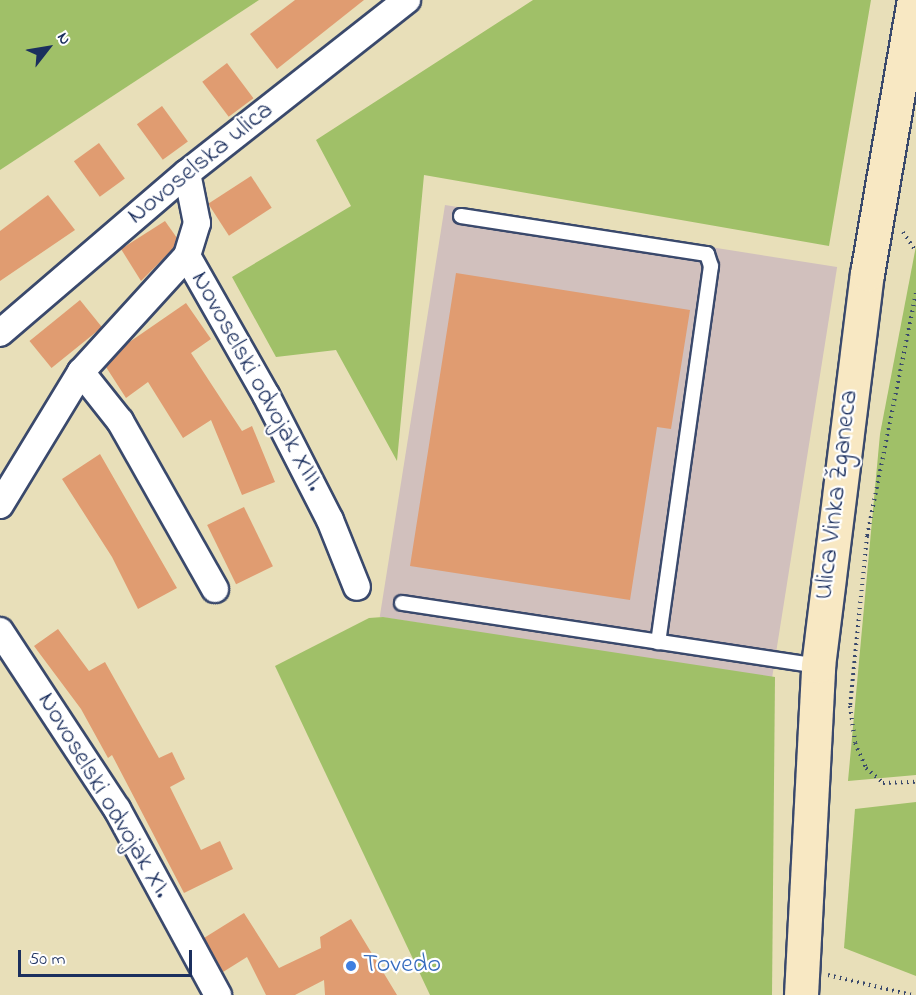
<!DOCTYPE html>
<html>
<head>
<meta charset="utf-8">
<style>
  body { margin:0 }
  #map { position:relative; width:916px; height:995px; overflow:hidden; background:#e8dfb9; font-family:"Indie Flower",sans-serif }
  div>[style] { position:absolute }
  [style*='--x'] { left:calc(var(--x)*1px); top:calc(var(--y)*1px); width:calc(var(--w)*1px); rotate:calc(var(--a)*1deg) }
  .industrial>* { inset:0; background:#d1c0bd; transform-origin:0 0 }
  .green>* { inset:0; background:#a0c068 }
  .building>* { inset:0; background:#e09c71; transform-origin:0 0 }
  .path>* { height:4px; margin-top:-2px; transform-origin:0; background:repeating-linear-gradient(90deg,#3a496c 0 1.5px,transparent 0 6px) }
  .roads { filter:drop-shadow(2px 0 #3a496c) drop-shadow(-2px 0 #3a496c) drop-shadow(0 2px #3a496c) drop-shadow(0 -2px #3a496c) }
  .lane>* { height:14px; margin:-7px; padding:0 7px; transform-origin:7px; border-radius:7px; background:#fff }
  .street>* { height:26px; margin:-13px; padding:0 13px; transform-origin:13px; border-radius:13px; background:#fff }
  .secondary>* { height:33px; margin:-16.5px; padding:0 16.5px; transform-origin:16.5px; border-radius:16.5px; background:#f8e8c3 }
  .dots>* { width:16px; height:16px; translate:-50% -50%; box-sizing:border-box; border:3px solid #fff; border-radius:50% }
  span { translate:-50% -50%; white-space:nowrap; text-align:center; line-height:1.15; -webkit-text-stroke:4.5px #fff; paint-order:stroke }
  .street-label { font-size:26px; color:#1b2f5e }
  .shop-label { font-size:26px; color:#366cbe }
  .left { translate:0 -50%; text-align:left }
  .north { position:absolute; left:18px; top:18px; width:60px; height:60px; -webkit-text-stroke:4px #fff; paint-order:stroke; rotate:59deg; font-size:16px; font-weight:700; line-height:24px; text-align:center; color:#1b2f5e }
  .north::after { content:''; display:block; margin:auto; width:21px; height:27px; background:#1b2f5e; clip-path:polygon(50% 0,100% 100%,50% 72%,0 100%) }
  .scale { position:absolute; left:18px; top:950px; width:174px; height:27px; box-sizing:border-box; border:3px solid #1b2f5e; border-top:0; padding-left:8px; font-size:18px; line-height:21px; white-space:nowrap; color:#1b2f5e; -webkit-text-stroke:4px #fff; paint-order:stroke }
</style>
</head>
<body>
<div id="map">
  <div class="industrial">
    <i style="left:445px;top:205px;width:397px;height:417px;rotate:9deg"></i>
  </div>
  <div class="green">
    <i style="clip-path:polygon(0 0,259px 0,0 170px)"></i>
    <i style="clip-path:polygon(533px 0,871px 0,829px 246px,424px 175px,397px 461px,336px 350px,276px 357px,232px 277px,351px 206px,316px 140px)"></i>
    <i style="clip-path:polygon(916px 246px,916px 775px,848px 781px,880px 434px)"></i>
    <i style="clip-path:polygon(383px 617px,775px 677px,772px 995px,430px 995px,275px 666px,369px 618px)"></i>
    <i style="clip-path:polygon(916px 802px,916px 976px,844px 948px,855px 809px)"></i>
  </div>
  <div class="building">
    <i style="clip-path:polygon(295px 0,364px 0,277px 69px,250px 34px)"></i>
    <i style="left:227px;top:63px;width:44px;height:31px;rotate:53deg"></i>
    <i style="left:162px;top:106px;width:44px;height:31px;rotate:54deg"></i>
    <i style="left:99px;top:143px;width:44px;height:31px;rotate:54deg"></i>
    <i style="left:251px;top:176px;width:38px;height:51px;rotate:57deg"></i>
    <i style="clip-path:polygon(48px 195px,75px 230px,0 281px,0 231px)"></i>
    <i style="clip-path:polygon(165px 221px,177px 238px,174px 248px,141px 281px,121px 249px)"></i>
    <i style="clip-path:polygon(456px 273px,690px 310px,671px 429px,657px 427px,630px 600px,410px 566px)"></i>
    <i style="left:80px;top:300px;width:35px;height:65px;rotate:51deg"></i>
    <i style="clip-path:polygon(186px 303px,211px 339px,191px 353px,242px 431px,252px 426px,275px 482px,242px 495px,211px 420px,183px 438px,148px 382px,126px 398px,106px 367px,128px 343px)"></i>
    <i style="clip-path:polygon(100px 454px,177px 588px,138px 609px,112px 557px,62px 479px)"></i>
    <i style="left:244px;top:507px;width:66px;height:41px;rotate:64deg"></i>
    <i style="clip-path:polygon(58px 629px,89px 671px,105px 662px,159px 758px,172px 752px,185px 779px,170px 787px,201px 850px,220px 841px,233px 869px,184px 893px,112px 755px,108px 758px,81px 709px,34px 646px)"></i>
    <i style="clip-path:polygon(244px 913px,279px 968px,321px 948px,320px 937px,351px 919px,397px 995px,325px 995px,324px 980px,295px 995px,266px 995px,247px 957px,223px 972px,204px 938px)"></i>
  </div>
  <div class="path">
    <i style="--x:903;--y:232;--w:23;--a:56"></i>
    <i style="--x:916;--y:293;--w:248;--a:101.4"></i>
    <i style="--x:867;--y:536;--w:171;--a:95.7"></i>
    <i style="--x:850;--y:706;--w:37;--a:82"></i>
    <i style="--x:855;--y:743;--w:27;--a:66"></i>
    <i style="--x:866;--y:768;--w:23;--a:41"></i>
    <i style="--x:883;--y:783;--w:33;--a:-2"></i>
    <i style="--x:828;--y:975;--w:86;--a:13.4"></i>
  </div>
  <div class="roads">
    <div class="lane">
      <i style="--x:461;--y:216;--w:249;--a:8.8"></i>
      <i style="--x:707;--y:254;--w:13;--a:72"></i>
      <i style="--x:711;--y:266;--w:380;--a:98"></i>
      <i style="--x:402;--y:603;--w:421;--a:8.6"></i>
    </div>
    <div class="street">
      <i style="--x:187;--y:173;--w:51;--a:78.7"></i>
      <i style="--x:197;--y:223;--w:34;--a:107"></i>
      <i style="--x:0;--y:333;--w:246;--a:-40.6"></i>
      <i style="--x:187;--y:173;--w:280;--a:-38.2"></i>
      <i style="--x:81;--y:372;--w:157;--a:-47.6"></i>
      <i style="--x:187;--y:256;--w:160;--a:60.4"></i>
      <i style="--x:266;--y:395;--w:140;--a:62.9"></i>
      <i style="--x:330;--y:520;--w:72;--a:68.1"></i>
      <i style="--x:0;--y:505;--w:156;--a:-58.7"></i>
      <i style="--x:81;--y:372;--w:63;--a:51.5"></i>
      <i style="--x:120;--y:421;--w:193;--a:60.5"></i>
      <i style="--x:0;--y:631;--w:213;--a:56.7"></i>
      <i style="--x:117;--y:809;--w:212;--a:61.5"></i>
    </div>
    <div class="secondary">
      <i style="--x:801;--y:995;--w:329;--a:-87"></i>
      <i style="--x:818;--y:666;--w:395;--a:-82.9"></i>
      <i style="--x:867;--y:274;--w:278;--a:-80.3"></i>
    </div>
  </div>
  <div class="dots">
    <i style="left:351px;top:966px;background:#3f7fe0"></i>
  </div>
  <div class="street-label">
    <span style="left:201px;top:164px;rotate:-39deg">Novoselska ulica</span>
    <span style="left:256px;top:382px;rotate:61deg">Novoselski odvojak XIII.</span>
    <span style="left:838px;top:495px;rotate:-83deg">Ulica Vinka Žganeca</span>
    <span style="left:103px;top:796px;rotate:59deg">Novoselski odvojak XI.</span>
  </div>
  <div class="shop-label">
    <span class="left" style="left:363px;top:966px">Tovedo</span>
  </div>
  <div class="north">N</div>
  <div class="scale">50 m</div>
</div>
</body>
</html>
